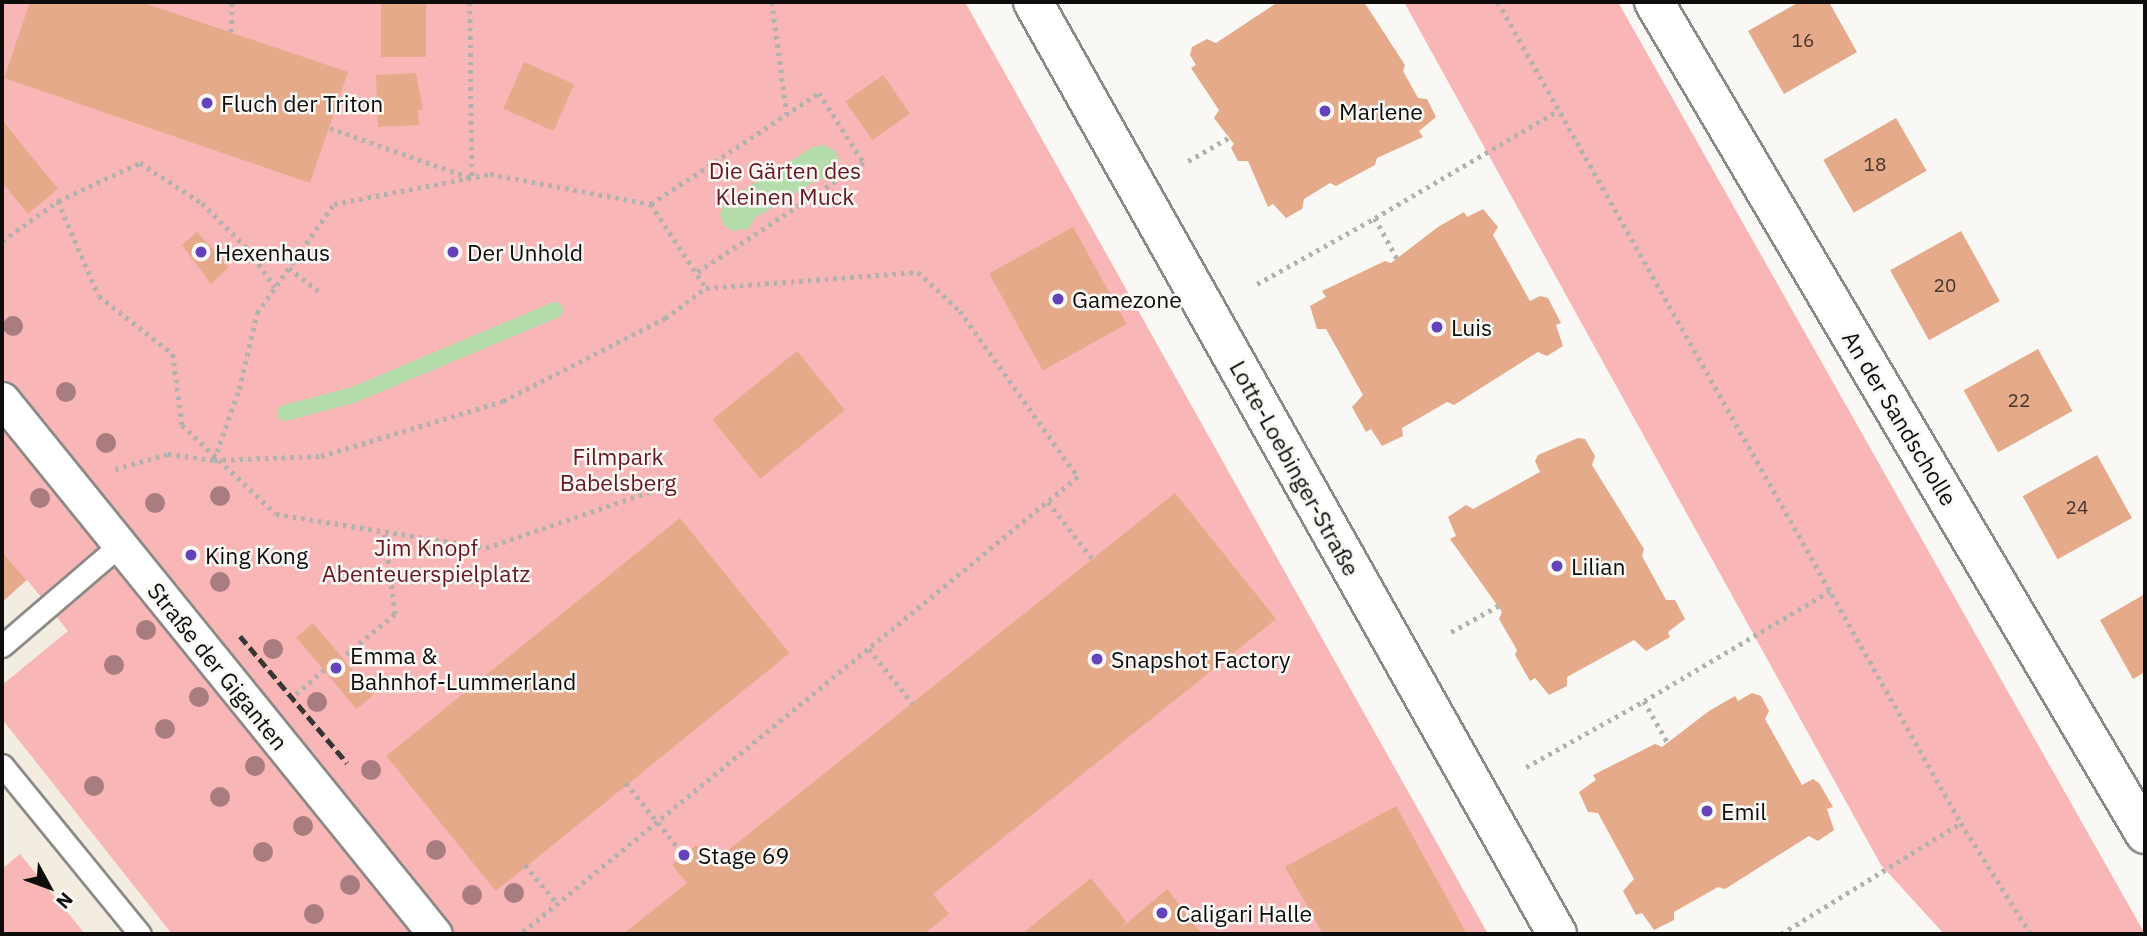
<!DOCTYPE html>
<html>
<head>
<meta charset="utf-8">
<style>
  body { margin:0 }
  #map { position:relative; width:2147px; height:936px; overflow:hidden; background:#faf8f4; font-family:"IBM Plex Sans",sans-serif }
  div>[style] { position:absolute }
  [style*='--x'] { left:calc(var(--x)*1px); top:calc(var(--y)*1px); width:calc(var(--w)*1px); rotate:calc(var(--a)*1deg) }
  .built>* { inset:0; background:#f2ece1 }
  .green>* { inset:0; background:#f8b7b6 }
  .water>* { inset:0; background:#b4ddab }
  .stream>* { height:16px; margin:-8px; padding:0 8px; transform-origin:8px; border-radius:8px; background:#b4ddab }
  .building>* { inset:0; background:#e4aa8a; transform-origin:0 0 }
  .path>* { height:4.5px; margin-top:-2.25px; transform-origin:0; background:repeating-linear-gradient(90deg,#b2b1ad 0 3.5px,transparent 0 8.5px) }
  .roads { filter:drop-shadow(2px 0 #8c8a87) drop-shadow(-2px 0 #8c8a87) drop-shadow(0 2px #8c8a87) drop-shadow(0 -2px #8c8a87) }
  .service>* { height:21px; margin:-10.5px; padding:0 10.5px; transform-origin:10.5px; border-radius:10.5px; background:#fff }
  .pedestrian>* { height:33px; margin:-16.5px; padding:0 16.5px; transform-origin:16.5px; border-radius:16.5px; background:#fff }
  .minor>* { height:38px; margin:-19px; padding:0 19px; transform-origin:19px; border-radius:19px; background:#fff }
  .rail>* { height:5px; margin-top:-2.5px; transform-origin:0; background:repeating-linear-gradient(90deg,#373634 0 10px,transparent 0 15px) }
  .trees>* { width:20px; height:20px; margin:-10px; border-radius:50%; background:#a97c7f }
  .dots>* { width:19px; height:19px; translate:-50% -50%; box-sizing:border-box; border:4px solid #faf8f4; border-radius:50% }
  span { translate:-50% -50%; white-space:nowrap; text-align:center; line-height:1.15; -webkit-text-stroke:5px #faf8f4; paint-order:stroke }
  .number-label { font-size:19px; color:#44342c }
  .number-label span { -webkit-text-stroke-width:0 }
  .poi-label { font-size:23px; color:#0e0d0c }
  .left { translate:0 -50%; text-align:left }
  .park-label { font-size:23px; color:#67171f }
  .street-label { font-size:23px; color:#0e0d0c }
  .frame { position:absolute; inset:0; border:4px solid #0e0d0c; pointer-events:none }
  .north { position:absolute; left:14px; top:852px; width:70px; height:70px; -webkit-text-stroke:5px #faf8f4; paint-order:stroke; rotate:131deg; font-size:19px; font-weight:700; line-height:28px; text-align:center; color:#0e0d0c }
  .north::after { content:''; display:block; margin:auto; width:24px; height:32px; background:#0e0d0c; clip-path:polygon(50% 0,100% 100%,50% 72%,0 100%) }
</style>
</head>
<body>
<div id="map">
  <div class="built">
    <i style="clip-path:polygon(26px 580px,69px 631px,313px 934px,2px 934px,2px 602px)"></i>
  </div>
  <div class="green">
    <i style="clip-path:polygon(2px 2px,965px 2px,1488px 934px,172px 934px,2px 719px,2px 685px,68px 631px,27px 580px,2px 602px)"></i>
    <i style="clip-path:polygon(1404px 2px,1618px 2px,2145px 934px,1944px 934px,1881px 865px)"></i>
    <i style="clip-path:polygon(20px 854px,85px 934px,2px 934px,2px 869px)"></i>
  </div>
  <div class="water">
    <i style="clip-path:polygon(824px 145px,835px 151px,839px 160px,832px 177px,817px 180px,755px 218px,748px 229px,733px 231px,723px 225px,720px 214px,724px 202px,813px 147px)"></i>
  </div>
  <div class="stream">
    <i style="--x:285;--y:413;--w:70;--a:-14.8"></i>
    <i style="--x:353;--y:395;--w:219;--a:-22.8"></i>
  </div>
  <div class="building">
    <i style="clip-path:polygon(30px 2px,141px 2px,348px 72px,310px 183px,4px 78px)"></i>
    <i style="left:381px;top:2px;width:45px;height:55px"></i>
    <i style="clip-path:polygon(1278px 2px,1364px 2px,1405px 65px,1403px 71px,1418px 98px,1427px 99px,1436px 117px,1419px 131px,1423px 137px,1377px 158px,1375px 165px,1336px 186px,1330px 183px,1304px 199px,1302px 209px,1286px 218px,1273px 204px,1268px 207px,1248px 161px,1238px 161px,1231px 148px,1234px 144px,1214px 118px,1219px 110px,1191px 68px,1196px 65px,1190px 55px,1192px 47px,1207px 39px,1216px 43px)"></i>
    <i style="clip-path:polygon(1799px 2px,1829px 2px,1857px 52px,1784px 94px,1748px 31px)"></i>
    <i style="left:524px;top:62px;width:55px;height:51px;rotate:24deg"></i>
    <i style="clip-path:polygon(416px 73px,423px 110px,418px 110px,419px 125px,378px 127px,376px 75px)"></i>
    <i style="left:883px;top:75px;width:47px;height:46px;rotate:55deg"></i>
    <i style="left:1896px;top:118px;width:61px;height:84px;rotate:60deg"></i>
    <i style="clip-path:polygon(2px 120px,58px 189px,28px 214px,2px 182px)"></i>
    <i style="clip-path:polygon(1483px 209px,1498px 227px,1493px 235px,1530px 301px,1540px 296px,1548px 298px,1561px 323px,1556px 325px,1563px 346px,1547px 356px,1538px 352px,1454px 405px,1447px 402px,1402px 428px,1403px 436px,1382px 446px,1371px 429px,1366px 432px,1352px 407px,1363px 395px,1326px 329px,1317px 329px,1310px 306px,1326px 297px,1322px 291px,1385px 261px,1391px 263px,1438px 227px,1464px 212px,1467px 217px)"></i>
    <i style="left:1073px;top:227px;width:111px;height:96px;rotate:61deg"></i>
    <i style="left:1961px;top:231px;width:80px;height:81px;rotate:61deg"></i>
    <i style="clip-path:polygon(197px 232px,229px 267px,211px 284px,182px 245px)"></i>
    <i style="left:2038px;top:349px;width:71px;height:85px;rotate:61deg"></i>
    <i style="left:797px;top:351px;width:76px;height:109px;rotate:51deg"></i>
    <i style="clip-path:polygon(1578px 438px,1585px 439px,1595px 456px,1592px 465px,1644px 549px,1642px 556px,1666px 600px,1675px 600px,1685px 619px,1668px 632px,1670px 637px,1646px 651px,1634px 640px,1567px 677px,1567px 686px,1549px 695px,1535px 678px,1530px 681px,1515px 655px,1517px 650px,1499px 619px,1502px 612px,1450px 539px,1456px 536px,1448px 517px,1466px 505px,1473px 509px,1540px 472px,1535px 461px,1538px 455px)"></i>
    <i style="left:2097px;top:455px;width:72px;height:85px;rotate:61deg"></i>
    <i style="clip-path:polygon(1175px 493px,1276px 619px,933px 894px,949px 914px,924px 934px,623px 934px,687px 883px,672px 865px,696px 845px,711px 864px)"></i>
    <i style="left:680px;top:518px;width:174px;height:378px;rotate:51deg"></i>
    <i style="clip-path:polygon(2px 552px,26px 580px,2px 602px)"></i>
    <i style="clip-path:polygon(2145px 594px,2145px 672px,2133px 679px,2100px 620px)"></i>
    <i style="left:313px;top:623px;width:94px;height:22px;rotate:50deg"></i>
    <i style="clip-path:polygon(1752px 693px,1761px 696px,1769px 711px,1765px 719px,1802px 785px,1813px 779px,1819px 783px,1833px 807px,1827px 809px,1834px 830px,1818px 841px,1809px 836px,1725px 889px,1718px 887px,1674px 912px,1674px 920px,1654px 930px,1642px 913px,1636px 915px,1623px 891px,1634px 879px,1598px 813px,1588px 812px,1579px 792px,1596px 780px,1593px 775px,1655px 744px,1662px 747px,1709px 711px,1735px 696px,1738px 701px)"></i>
    <i style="clip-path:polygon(1396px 806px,1467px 934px,1323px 934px,1285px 867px)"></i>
    <i style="clip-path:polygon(1091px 878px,1126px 921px,1120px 929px,1167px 889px,1202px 934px,1022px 934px)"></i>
  </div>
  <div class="path">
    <i style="--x:470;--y:2;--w:176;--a:89.3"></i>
    <i style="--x:772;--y:2;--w:113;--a:82.4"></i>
    <i style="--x:1498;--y:2;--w:943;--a:60.58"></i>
    <i style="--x:1961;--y:823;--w:131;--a:57.8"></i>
    <i style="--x:231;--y:32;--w:30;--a:-88"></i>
    <i style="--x:330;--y:128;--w:150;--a:19.5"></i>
    <i style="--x:1188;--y:161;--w:48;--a:-29.7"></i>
    <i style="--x:58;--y:201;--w:103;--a:66.7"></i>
    <i style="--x:99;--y:296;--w:94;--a:38.1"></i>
    <i style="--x:173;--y:354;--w:72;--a:82.8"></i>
    <i style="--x:182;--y:425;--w:129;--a:43.4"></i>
    <i style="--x:276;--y:514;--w:213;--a:9.2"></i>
    <i style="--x:486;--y:548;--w:190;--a:-19"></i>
    <i style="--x:651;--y:204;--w:100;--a:56.8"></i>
    <i style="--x:1375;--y:218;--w:213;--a:-30.4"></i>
    <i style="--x:2;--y:241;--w:69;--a:-35.5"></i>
    <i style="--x:58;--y:201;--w:90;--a:-24.9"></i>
    <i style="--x:140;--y:163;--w:74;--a:32.8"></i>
    <i style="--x:202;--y:203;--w:66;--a:45"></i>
    <i style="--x:249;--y:250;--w:45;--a:54.9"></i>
    <i style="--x:289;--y:268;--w:41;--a:38"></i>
    <i style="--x:1257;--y:284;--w:135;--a:-29.2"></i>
    <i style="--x:1375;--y:218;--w:48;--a:61.3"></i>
    <i style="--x:214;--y:460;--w:75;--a:-70.6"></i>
    <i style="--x:239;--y:389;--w:78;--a:-76.7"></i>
    <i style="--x:257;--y:313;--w:133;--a:-54.8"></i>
    <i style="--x:334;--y:204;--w:159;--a:-10.9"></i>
    <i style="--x:490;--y:174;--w:164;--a:10.6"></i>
    <i style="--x:651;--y:204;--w:201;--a:-33.5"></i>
    <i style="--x:819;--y:93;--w:83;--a:57.3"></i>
    <i style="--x:864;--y:163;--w:202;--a:146.7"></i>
    <i style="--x:115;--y:469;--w:55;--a:-15.8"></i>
    <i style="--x:168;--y:454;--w:46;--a:7.4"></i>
    <i style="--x:214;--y:460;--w:107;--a:-2.1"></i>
    <i style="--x:321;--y:456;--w:190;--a:-16.8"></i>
    <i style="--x:503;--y:401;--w:182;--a:-27.1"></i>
    <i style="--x:665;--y:318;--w:51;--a:-36.2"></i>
    <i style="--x:706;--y:288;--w:213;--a:-4.3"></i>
    <i style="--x:918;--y:272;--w:57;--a:42.9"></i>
    <i style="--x:960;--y:311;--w:204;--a:54.6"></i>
    <i style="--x:1078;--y:477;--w:720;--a:140.63"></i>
    <i style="--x:1048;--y:502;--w:73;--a:51.7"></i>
    <i style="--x:1451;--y:632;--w:54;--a:-29"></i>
    <i style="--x:869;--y:649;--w:70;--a:51.3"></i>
    <i style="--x:346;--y:654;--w:63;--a:-39.2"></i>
    <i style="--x:395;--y:614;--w:81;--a:-97.8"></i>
    <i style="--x:296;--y:694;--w:37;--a:-41"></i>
    <i style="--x:1644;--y:701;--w:216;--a:-30.6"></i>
    <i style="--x:1526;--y:767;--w:135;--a:-29.2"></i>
    <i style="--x:1644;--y:701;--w:48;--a:60.3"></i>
    <i style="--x:626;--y:783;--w:92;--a:51.1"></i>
    <i style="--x:525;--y:865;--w:51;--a:49.8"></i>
    <i style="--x:1781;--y:934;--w:211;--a:-31.7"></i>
  </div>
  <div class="roads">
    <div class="service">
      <i style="--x:2;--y:646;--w:155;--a:-40.6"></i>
      <i style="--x:2;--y:765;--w:218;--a:50.8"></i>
    </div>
    <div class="pedestrian">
      <i style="--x:2;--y:399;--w:688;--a:51.02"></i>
    </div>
    <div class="minor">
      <i style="--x:1033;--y:2;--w:1069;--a:60.65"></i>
      <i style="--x:1654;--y:2;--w:966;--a:59.45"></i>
    </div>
  </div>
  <div class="rail">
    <i style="--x:240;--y:636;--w:166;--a:49.9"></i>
  </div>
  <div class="trees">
    <i style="left:13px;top:326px"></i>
    <i style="left:66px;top:392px"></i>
    <i style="left:106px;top:443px"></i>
    <i style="left:220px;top:496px"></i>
    <i style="left:40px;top:498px"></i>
    <i style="left:155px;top:503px"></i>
    <i style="left:220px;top:582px"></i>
    <i style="left:146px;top:630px"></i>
    <i style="left:273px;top:649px"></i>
    <i style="left:114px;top:665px"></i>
    <i style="left:199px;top:697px"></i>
    <i style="left:317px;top:702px"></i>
    <i style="left:165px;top:729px"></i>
    <i style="left:255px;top:766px"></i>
    <i style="left:371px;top:770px"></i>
    <i style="left:94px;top:786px"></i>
    <i style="left:220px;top:797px"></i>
    <i style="left:303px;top:826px"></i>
    <i style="left:436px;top:850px"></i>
    <i style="left:263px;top:852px"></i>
    <i style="left:350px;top:885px"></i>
    <i style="left:514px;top:893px"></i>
    <i style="left:472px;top:895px"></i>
    <i style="left:314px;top:914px"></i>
  </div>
  <div class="dots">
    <i style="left:207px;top:103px;background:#6442bb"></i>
    <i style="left:1325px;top:111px;background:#6442bb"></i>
    <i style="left:201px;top:252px;background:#6442bb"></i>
    <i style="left:453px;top:252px;background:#6442bb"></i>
    <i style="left:1058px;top:299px;background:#6442bb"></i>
    <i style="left:1437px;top:327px;background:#6442bb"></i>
    <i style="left:191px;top:555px;background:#6442bb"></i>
    <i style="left:1557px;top:566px;background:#6442bb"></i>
    <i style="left:1097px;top:659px;background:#6442bb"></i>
    <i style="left:336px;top:668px;background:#6442bb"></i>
    <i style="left:1707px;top:811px;background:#6442bb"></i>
    <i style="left:684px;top:855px;background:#6442bb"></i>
    <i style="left:1162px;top:913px;background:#6442bb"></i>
  </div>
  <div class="number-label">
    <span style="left:1803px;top:41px">16</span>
    <span style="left:1875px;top:165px">18</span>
    <span style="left:1945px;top:286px">20</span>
    <span style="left:2019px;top:401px">22</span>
    <span style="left:2077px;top:508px">24</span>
  </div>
  <div class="poi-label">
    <span class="left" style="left:221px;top:103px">Fluch der Triton</span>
    <span class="left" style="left:1339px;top:111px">Marlene</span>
    <span class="left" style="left:215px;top:252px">Hexenhaus</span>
    <span class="left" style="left:467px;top:252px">Der Unhold</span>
    <span class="left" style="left:1072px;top:299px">Gamezone</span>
    <span class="left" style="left:1451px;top:327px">Luis</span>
    <span class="left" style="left:205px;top:555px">King Kong</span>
    <span class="left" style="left:1571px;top:566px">Lilian</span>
    <span class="left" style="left:350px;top:668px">Emma &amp;<br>Bahnhof-Lummerland</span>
    <span class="left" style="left:1111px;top:659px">Snapshot Factory</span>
    <span class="left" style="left:1721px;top:811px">Emil</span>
    <span class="left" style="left:698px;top:855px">Stage 69</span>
    <span class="left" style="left:1176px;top:913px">Caligari Halle</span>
  </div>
  <div class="park-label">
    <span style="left:785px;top:183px">Die Gärten des<br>Kleinen Muck</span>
    <span style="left:618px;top:469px">Filmpark<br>Babelsberg</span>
    <span style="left:426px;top:560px">Jim Knopf<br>Abenteuerspielplatz</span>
  </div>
  <div class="street-label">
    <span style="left:1900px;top:418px;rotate:59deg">An der Sandscholle</span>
    <span style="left:1295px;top:468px;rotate:61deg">Lotte-Loebinger-Straße</span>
    <span style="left:218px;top:666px;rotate:51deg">Straße der Giganten</span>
  </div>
  <div class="frame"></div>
  <div class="north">N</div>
</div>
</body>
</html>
